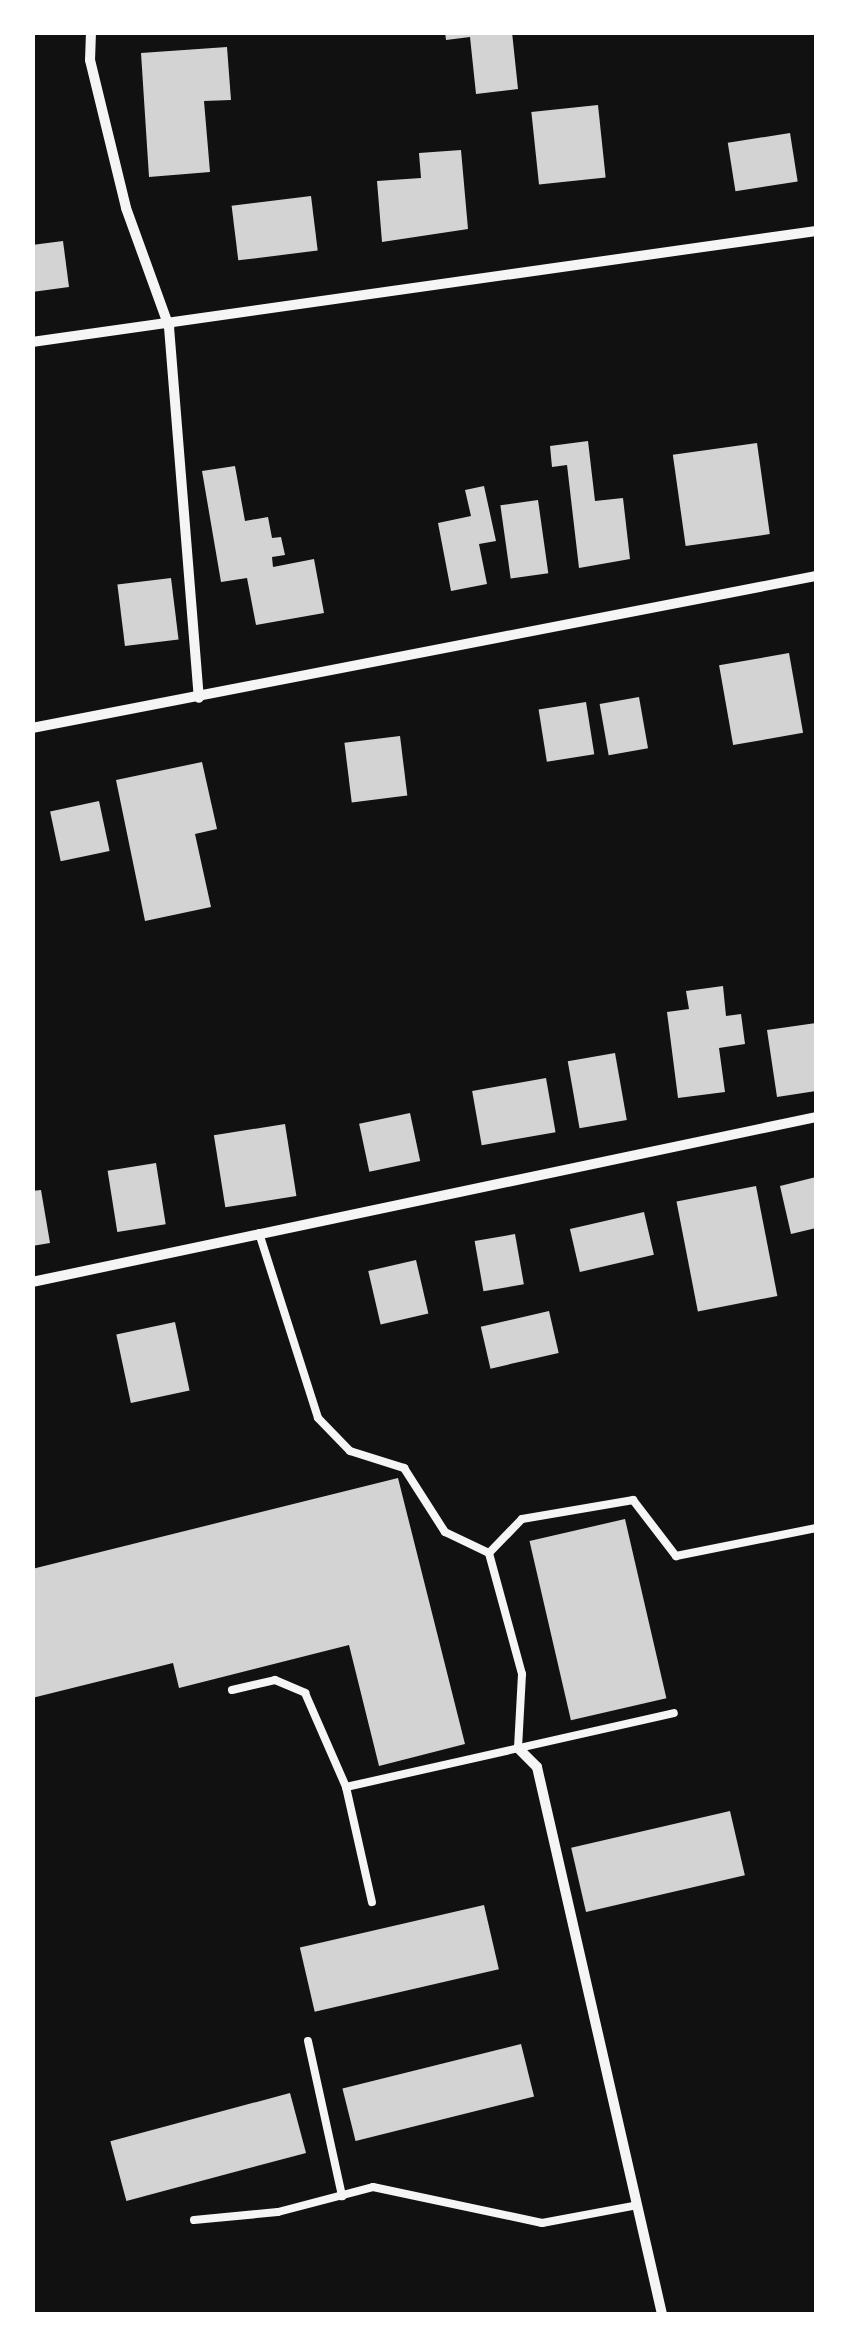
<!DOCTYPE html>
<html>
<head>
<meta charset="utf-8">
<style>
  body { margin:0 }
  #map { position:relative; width:849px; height:2347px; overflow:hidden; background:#111; font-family:"DejaVu Sans",sans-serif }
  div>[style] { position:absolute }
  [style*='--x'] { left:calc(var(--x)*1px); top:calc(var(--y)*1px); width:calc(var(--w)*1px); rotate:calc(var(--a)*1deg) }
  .building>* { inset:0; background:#d3d3d3; transform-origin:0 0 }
  .service>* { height:8px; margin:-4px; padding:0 4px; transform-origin:4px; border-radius:4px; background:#f5f5f5 }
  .minor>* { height:10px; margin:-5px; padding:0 5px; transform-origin:5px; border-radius:5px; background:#f5f5f5 }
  span { translate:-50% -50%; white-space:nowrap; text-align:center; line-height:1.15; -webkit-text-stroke:10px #fff; paint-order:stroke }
  .frame { position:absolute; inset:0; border:35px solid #fff; pointer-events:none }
</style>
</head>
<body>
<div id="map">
  <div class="building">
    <i style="clip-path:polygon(445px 32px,512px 32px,518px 89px,476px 94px,470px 37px,446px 40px)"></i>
    <i style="clip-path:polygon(227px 47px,231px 100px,204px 101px,210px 172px,149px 177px,141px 53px)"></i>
    <i style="left:598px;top:105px;width:73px;height:67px;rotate:84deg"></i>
    <i style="left:790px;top:133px;width:49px;height:63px;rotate:81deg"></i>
    <i style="clip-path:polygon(461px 150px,468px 229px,382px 242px,377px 181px,421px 178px,419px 153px)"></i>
    <i style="left:311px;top:196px;width:55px;height:80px;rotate:83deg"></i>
    <i style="clip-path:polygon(63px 241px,69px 287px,32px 292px,32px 245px)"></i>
    <i style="clip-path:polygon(588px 441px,595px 501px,623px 498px,630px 559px,579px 568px,567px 465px,552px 467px,550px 446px)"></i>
    <i style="left:757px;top:443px;width:92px;height:85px;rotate:82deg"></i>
    <i style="clip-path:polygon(235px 466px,245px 521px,268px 517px,272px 538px,281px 537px,285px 555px,272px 557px,273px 567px,314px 559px,324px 613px,256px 625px,247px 578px,221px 582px,202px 471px)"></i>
    <i style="clip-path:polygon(484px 486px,496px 541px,479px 544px,487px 584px,451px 591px,438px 523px,471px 516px,465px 490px)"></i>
    <i style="left:538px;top:500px;width:74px;height:38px;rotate:82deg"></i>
    <i style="left:171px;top:578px;width:62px;height:54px;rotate:83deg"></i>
    <i style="left:789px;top:653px;width:81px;height:71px;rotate:80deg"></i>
    <i style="left:639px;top:697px;width:52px;height:40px;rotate:80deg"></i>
    <i style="left:586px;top:702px;width:53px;height:48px;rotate:81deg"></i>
    <i style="left:400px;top:736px;width:60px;height:56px;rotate:83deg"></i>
    <i style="clip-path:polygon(202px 762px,217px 829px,195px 834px,211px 907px,145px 921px,116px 780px)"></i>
    <i style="left:99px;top:801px;width:51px;height:50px;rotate:78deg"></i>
    <i style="clip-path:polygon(723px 986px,726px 1016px,741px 1014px,745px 1044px,719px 1048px,725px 1092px,678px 1098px,667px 1012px,689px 1009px,686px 991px)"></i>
    <i style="clip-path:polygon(816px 1023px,816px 1091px,777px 1097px,767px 1030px)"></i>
    <i style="left:615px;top:1053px;width:68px;height:48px;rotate:80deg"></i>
    <i style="left:546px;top:1078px;width:55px;height:75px;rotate:80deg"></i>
    <i style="left:410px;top:1113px;width:49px;height:52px;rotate:78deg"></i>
    <i style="left:285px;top:1124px;width:73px;height:72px;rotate:81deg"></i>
    <i style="left:156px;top:1163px;width:62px;height:49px;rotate:81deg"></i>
    <i style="clip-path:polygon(816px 1177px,816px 1228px,791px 1234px,780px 1186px)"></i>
    <i style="left:756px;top:1186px;width:112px;height:81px;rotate:79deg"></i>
    <i style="clip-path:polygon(41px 1190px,50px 1243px,32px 1246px,32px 1191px)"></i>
    <i style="left:644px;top:1212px;width:44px;height:76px;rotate:77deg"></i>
    <i style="left:515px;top:1234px;width:51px;height:41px;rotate:80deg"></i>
    <i style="left:416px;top:1260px;width:55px;height:49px;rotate:77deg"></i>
    <i style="left:549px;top:1311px;width:43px;height:70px;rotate:77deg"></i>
    <i style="left:175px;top:1322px;width:70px;height:60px;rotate:78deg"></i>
    <i style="clip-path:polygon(398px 1478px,465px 1744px,379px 1766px,349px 1645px,179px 1688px,173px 1663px,32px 1698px,32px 1569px)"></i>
    <i style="left:625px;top:1519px;width:184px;height:98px;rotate:77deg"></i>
    <i style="left:730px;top:1811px;width:66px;height:163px;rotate:77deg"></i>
    <i style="left:484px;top:1905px;width:66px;height:189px;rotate:77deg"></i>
    <i style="left:521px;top:2044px;width:54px;height:184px;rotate:76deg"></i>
    <i style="left:290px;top:2093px;width:62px;height:186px;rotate:75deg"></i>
  </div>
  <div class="service">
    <i style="--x:259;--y:1233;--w:194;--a:72.3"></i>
    <i style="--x:318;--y:1418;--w:46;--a:45.9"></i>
    <i style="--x:350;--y:1451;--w:57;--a:17.5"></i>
    <i style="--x:404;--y:1468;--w:76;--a:57.4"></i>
    <i style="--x:445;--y:1532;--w:49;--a:25.5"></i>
    <i style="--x:232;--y:1690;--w:44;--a:-13.1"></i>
    <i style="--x:275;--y:1680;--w:33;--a:23"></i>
    <i style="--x:305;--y:1693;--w:103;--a:66.4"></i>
    <i style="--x:346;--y:1787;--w:336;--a:-12.7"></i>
    <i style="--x:518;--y:1748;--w:74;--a:-86.9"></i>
    <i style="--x:522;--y:1674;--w:125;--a:-105.3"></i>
    <i style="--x:489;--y:1553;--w:47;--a:-45.9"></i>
    <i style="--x:522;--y:1519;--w:113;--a:-9.7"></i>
    <i style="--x:633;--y:1500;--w:71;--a:52.5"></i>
    <i style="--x:676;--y:1556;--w:143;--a:-11.3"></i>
    <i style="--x:346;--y:1787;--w:118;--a:77.3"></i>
    <i style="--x:308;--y:2041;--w:159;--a:77.6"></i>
    <i style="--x:194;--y:2220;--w:84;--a:-5.4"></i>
    <i style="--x:278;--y:2212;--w:98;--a:-14.7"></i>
    <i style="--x:373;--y:2187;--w:173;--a:12"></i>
    <i style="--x:542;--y:2223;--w:93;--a:-10.6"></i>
  </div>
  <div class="minor">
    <i style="--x:91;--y:32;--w:28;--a:92"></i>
    <i style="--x:90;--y:60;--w:152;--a:76.3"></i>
    <i style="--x:126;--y:208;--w:127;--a:70.1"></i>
    <i style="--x:169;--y:327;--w:372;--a:85.4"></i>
    <i style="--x:32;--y:342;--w:792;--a:-8.06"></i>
    <i style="--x:32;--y:728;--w:799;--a:-10.97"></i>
    <i style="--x:32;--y:1282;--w:801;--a:-11.88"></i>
    <i style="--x:518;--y:1748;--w:27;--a:45"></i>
    <i style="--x:537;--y:1767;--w:561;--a:77.13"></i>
  </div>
  <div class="frame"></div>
</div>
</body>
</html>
